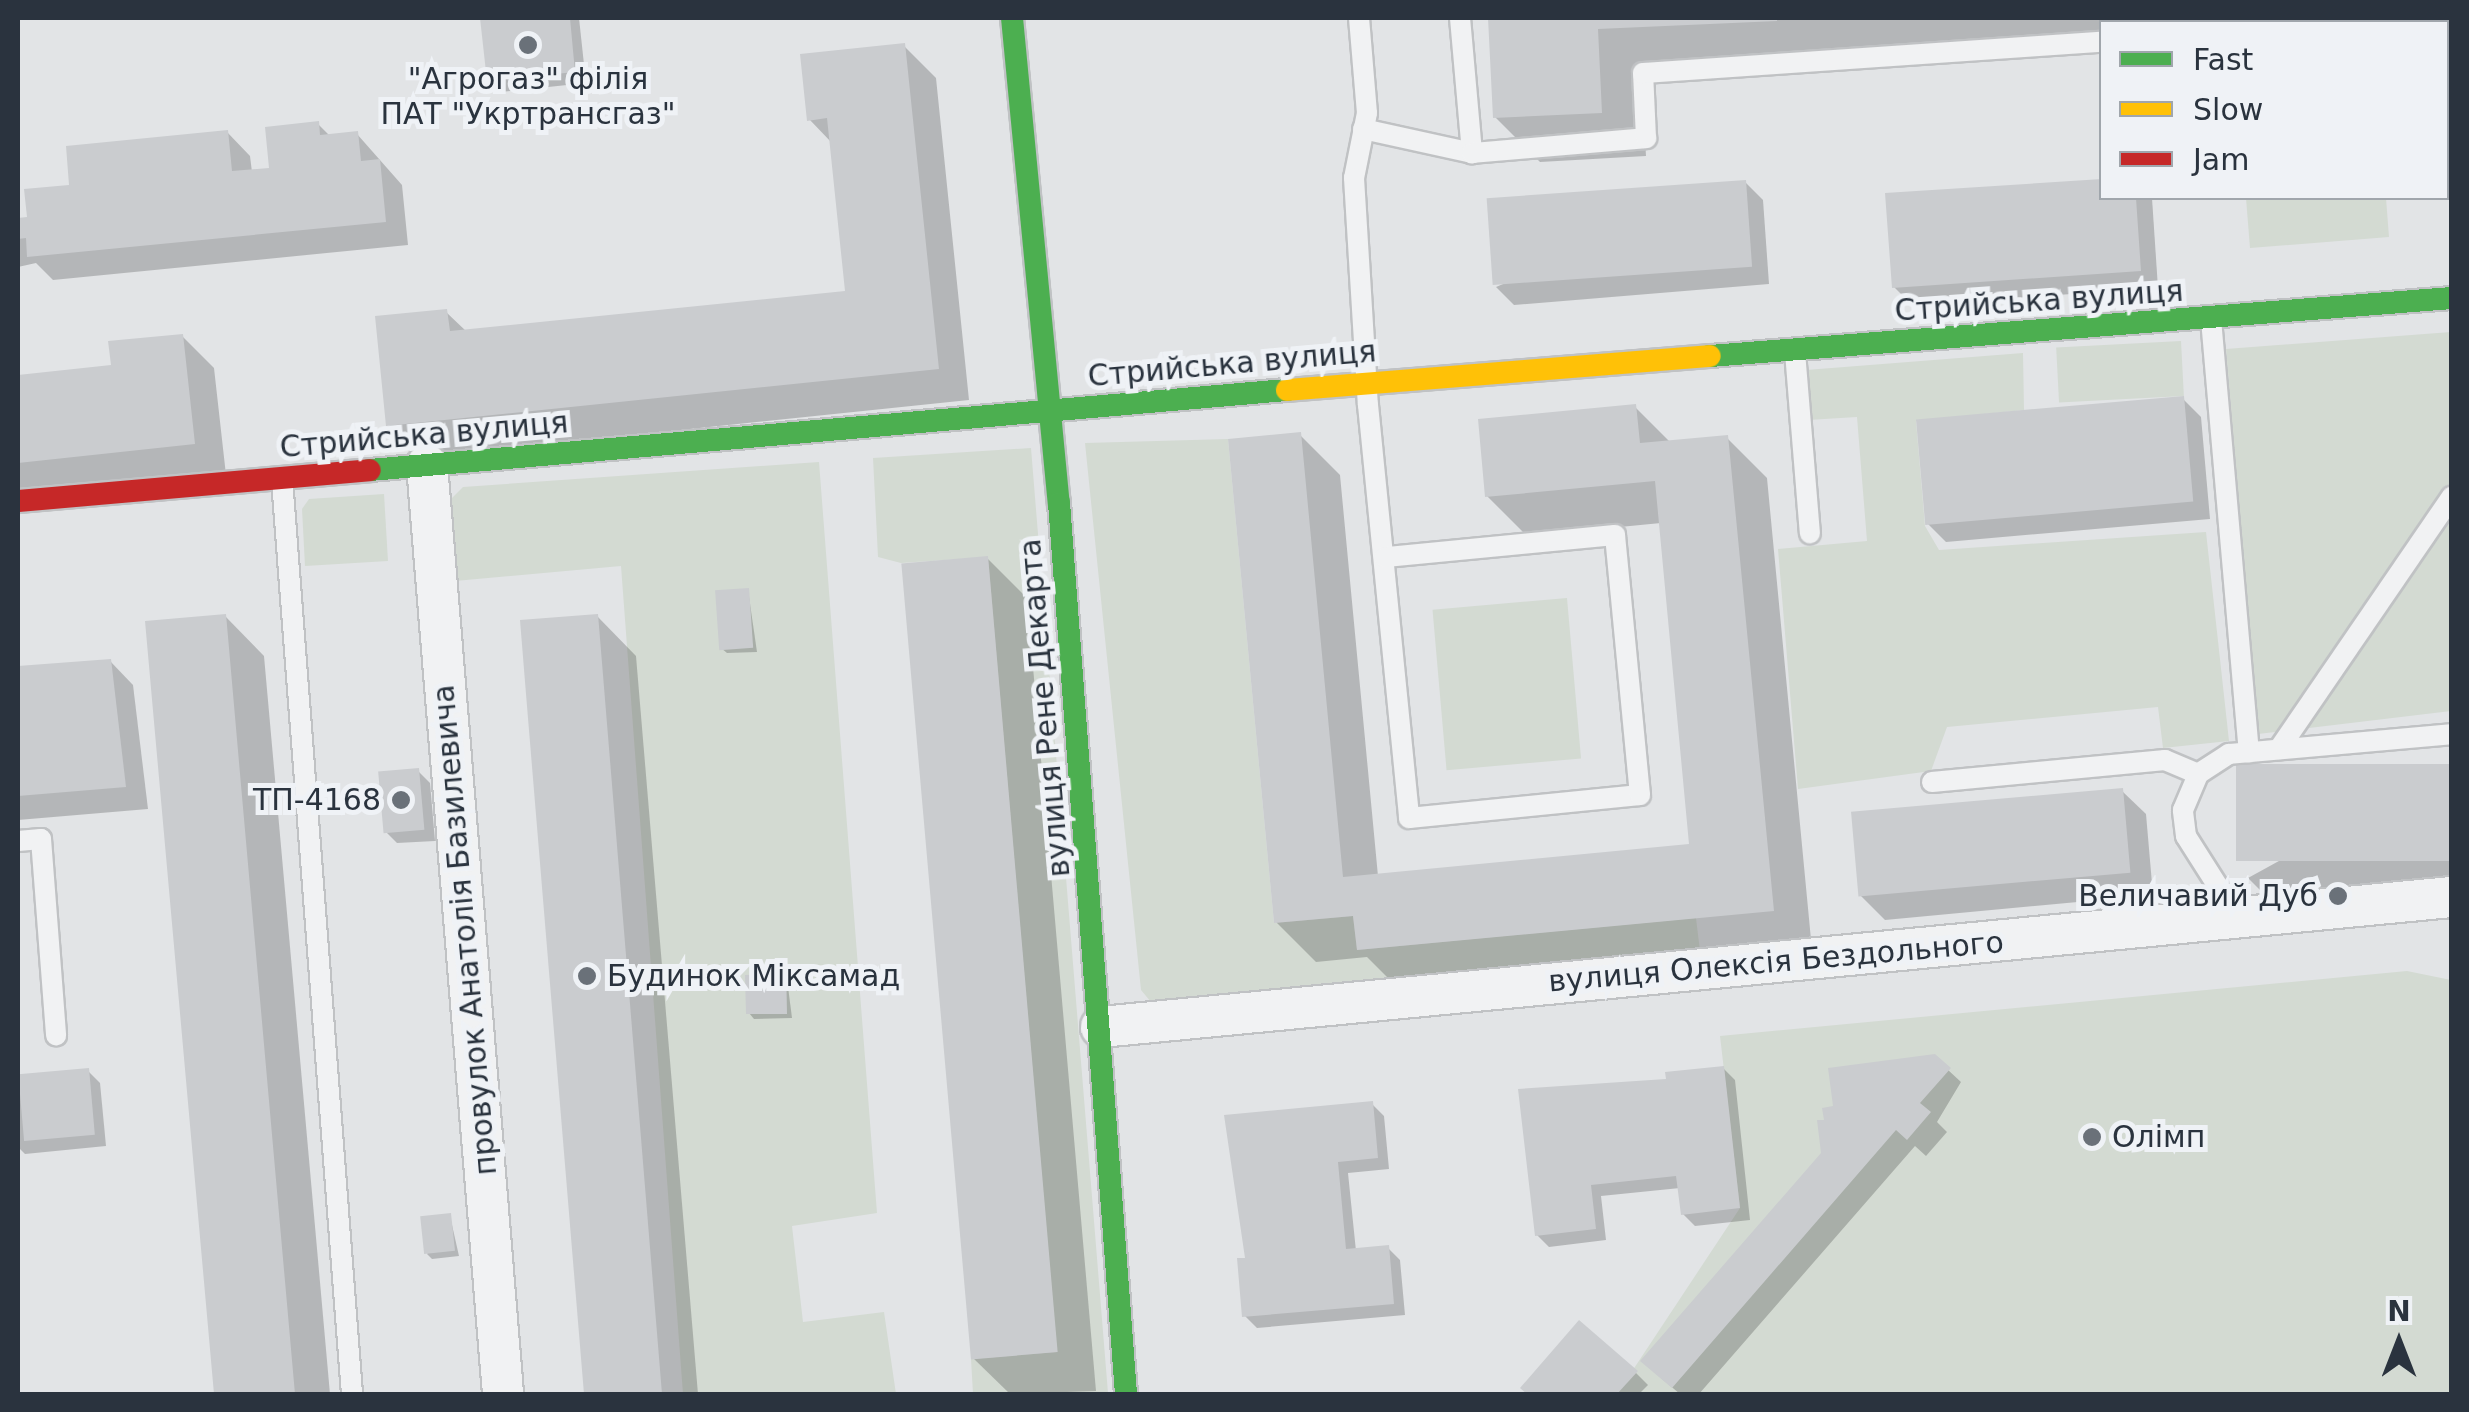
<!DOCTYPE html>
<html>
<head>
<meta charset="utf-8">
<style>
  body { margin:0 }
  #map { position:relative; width:2469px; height:1412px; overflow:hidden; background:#e2e4e6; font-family:"DejaVu Sans",sans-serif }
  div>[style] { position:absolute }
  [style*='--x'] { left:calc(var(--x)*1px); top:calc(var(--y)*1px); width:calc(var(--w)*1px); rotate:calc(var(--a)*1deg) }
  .green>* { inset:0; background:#d3dad2; transform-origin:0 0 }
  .shadow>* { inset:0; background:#0003 }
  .building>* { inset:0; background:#cacccf; transform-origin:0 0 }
  .roads { filter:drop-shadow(2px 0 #c0c2c4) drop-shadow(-2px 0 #c0c2c4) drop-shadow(0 2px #c0c2c4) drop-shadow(0 -2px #c0c2c4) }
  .lane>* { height:20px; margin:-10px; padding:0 10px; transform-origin:10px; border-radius:10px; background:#f1f2f3 }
  .street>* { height:40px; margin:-20px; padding:0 20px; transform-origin:20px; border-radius:20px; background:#f1f2f3 }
  .fast>* { height:22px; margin:-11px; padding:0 11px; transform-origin:11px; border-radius:11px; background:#4caf50 }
  .slow>* { height:22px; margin:-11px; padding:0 11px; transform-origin:11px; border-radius:11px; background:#ffc107 }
  .jam>* { height:22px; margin:-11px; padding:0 11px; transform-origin:11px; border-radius:11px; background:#c62828 }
  .dots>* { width:28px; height:28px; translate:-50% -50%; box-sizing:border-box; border:5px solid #eff2f6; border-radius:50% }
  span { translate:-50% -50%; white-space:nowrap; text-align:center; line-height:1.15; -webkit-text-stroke:10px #eff2f6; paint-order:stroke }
  .poi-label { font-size:30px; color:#2a333e }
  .right { translate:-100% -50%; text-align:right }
  .left { translate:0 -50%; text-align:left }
  .street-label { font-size:30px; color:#2a333e }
  .frame { position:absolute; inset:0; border:20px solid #2a333e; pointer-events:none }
  .legend { position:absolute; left:2099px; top:20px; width:350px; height:180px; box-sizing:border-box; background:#eff2f6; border:2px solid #a0a6ac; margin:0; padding:12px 18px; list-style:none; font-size:30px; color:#2a333e }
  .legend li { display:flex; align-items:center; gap:20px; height:50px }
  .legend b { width:50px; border:2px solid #a0a6ac }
  .north { position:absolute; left:2349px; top:1292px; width:100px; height:100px; -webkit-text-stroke:8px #eff2f6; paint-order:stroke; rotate:0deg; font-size:28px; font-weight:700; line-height:40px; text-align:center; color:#2a333e }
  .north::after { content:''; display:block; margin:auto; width:35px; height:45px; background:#2a333e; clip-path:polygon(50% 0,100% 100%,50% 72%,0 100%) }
</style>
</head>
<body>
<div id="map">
  <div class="green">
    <i style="clip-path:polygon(2246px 198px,2386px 198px,2389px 237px,2250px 248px)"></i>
    <i style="clip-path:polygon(2451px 332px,2451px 711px,2258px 734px,2226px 349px)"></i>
    <i style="left:2181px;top:341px;width:55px;height:125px;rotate:87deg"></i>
    <i style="clip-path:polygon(2023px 353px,2024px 410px,1916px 421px,1925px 526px,1939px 550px,2206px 532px,2229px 741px,2163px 748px,2158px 707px,1947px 727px,1931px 771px,1798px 789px,1778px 549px,1867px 541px,1857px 417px,1808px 420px,1806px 370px)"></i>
    <i style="clip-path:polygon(1228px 439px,1274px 923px,1353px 916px,1357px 950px,1696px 918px,1700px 951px,1151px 1002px,1141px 990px,1085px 443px)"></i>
    <i style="clip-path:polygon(1031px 448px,1108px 1393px,973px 1394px,971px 1359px,1057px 1352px,988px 557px,901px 563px,878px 557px,873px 458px)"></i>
    <i style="clip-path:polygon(819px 462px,877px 1213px,792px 1226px,803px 1322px,884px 1312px,896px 1394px,683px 1394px,621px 566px,455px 581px,448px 502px,463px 487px)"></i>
    <i style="clip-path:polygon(384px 494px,388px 561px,305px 566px,302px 509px,309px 499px)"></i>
    <i style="left:1567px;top:598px;width:161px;height:135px;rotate:85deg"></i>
    <i style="clip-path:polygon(2407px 971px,2451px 980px,2451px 1394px,1617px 1394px,1740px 1208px,1720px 1036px)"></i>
  </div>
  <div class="shadow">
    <i style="clip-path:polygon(483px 18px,579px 18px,586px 83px,501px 92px,489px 80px)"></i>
    <i style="clip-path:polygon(1490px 18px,2309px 18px,2309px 22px,2102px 22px,2102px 52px,1641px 72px,1646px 156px,1540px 162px,1495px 117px)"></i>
    <i style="clip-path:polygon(904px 46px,936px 78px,969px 400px,421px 457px,389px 425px,446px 312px,467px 332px,848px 293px,832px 143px,809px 119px)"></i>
    <i style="clip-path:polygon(318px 124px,330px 136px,357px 134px,402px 185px,408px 245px,53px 280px,36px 263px,18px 267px,18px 221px,29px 219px,72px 187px,227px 132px,250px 156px,252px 172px,272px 170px)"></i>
    <i style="clip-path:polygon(1745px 182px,1763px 200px,1769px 284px,1514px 305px,1496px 287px)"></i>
    <i style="clip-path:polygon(2102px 198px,2152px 198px,2158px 288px,1912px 305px,1894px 287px)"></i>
    <i style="clip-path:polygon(182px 336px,214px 368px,226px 475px,18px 497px,18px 377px,114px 367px)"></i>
    <i style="clip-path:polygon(2183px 399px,2201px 417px,2210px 519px,1946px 542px,1928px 524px)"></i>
    <i style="clip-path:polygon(1635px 407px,1671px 443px,1727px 438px,1767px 478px,1812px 950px,1399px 989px,1367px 957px,1316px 962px,1276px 922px,1300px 435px,1340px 475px,1378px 876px,1692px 847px,1661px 523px,1527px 536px,1487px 496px)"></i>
    <i style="clip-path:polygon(987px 558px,1027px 598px,1096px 1391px,1010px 1394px,973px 1358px)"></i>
    <i style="clip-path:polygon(748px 590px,757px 652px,727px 653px,721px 648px)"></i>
    <i style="clip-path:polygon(225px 616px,264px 656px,330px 1394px,217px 1394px,148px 623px)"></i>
    <i style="clip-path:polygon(597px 616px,636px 656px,698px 1394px,587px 1394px,523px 622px)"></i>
    <i style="clip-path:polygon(110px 661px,133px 685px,148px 809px,18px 820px,18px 668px)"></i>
    <i style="clip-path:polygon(2452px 766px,2452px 895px,2280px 910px,2248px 878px)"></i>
    <i style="clip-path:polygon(418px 771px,430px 783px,435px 841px,397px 843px,385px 831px)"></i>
    <i style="clip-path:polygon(2122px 791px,2146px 814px,2153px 895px,1885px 920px,1861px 896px)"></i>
    <i style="clip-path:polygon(785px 963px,792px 1018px,754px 1019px,749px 1013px)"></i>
    <i style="clip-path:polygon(1934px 1057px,1961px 1082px,1937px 1122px,1947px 1132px,1926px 1156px,1915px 1146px,1699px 1394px,1680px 1394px,1661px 1378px,1824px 1153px,1827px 1122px,1836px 1108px)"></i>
    <i style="clip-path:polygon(1723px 1068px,1735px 1080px,1750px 1220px,1695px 1226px,1683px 1214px,1680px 1188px,1601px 1196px,1606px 1240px,1549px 1247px,1537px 1235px,1668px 1082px)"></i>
    <i style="clip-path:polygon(88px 1071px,100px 1083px,106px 1146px,25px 1154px,18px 1147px,18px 1078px)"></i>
    <i style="clip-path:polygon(1372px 1104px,1384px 1116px,1389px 1169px,1348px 1173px,1356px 1251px,1388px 1248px,1400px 1260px,1405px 1315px,1257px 1328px,1245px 1316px,1248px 1261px)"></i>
    <i style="clip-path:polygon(450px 1216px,459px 1256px,432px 1259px,427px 1254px)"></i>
    <i style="clip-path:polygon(1636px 1373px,1648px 1385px,1639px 1394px,1530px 1394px,1523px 1387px)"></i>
  </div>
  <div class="building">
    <i style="clip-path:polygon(480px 18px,570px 18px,575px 72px,487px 81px)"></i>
    <i style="clip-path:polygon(1488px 18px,1777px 18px,1777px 21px,1598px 29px,1602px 113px,1493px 118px)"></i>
    <i style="left:2168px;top:18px;width:100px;height:4px"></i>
    <i style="clip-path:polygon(905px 43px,939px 369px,386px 426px,375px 316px,447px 309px,450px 331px,845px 291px,827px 118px,807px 121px,800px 54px)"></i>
    <i style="clip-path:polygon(319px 121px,320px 135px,358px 131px,361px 161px,380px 159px,386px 222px,27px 257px,26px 238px,18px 239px,18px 218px,27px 217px,24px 189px,69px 185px,66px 146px,228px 130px,232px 171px,269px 168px,265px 127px)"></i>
    <i style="clip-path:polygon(2102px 179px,2102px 198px,2136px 198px,2141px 271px,1892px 288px,1885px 193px)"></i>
    <i style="left:1746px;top:180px;width:87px;height:260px;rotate:86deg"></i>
    <i style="clip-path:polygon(183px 334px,195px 444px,18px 463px,18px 375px,111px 365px,108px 341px)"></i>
    <i style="left:2184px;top:396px;width:106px;height:269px;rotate:85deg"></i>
    <i style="clip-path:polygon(1636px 404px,1640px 443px,1728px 435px,1774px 911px,1357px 950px,1353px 916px,1274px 923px,1228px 439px,1301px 432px,1343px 877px,1689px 844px,1655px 481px,1485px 497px,1478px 419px)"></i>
    <i style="left:988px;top:556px;width:799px;height:87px;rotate:85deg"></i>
    <i style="left:749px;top:588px;width:60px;height:34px;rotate:86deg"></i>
    <i style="clip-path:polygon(226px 614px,241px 785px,295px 1394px,214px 1394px,145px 621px)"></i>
    <i style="clip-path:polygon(598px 614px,662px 1394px,584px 1394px,526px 694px,520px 620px)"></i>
    <i style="clip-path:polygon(111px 659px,126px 787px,18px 796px,18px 666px)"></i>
    <i style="left:2452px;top:764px;width:97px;height:216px;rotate:90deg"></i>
    <i style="left:419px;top:768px;width:62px;height:41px;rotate:85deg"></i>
    <i style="left:2123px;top:788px;width:85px;height:273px;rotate:85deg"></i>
    <i style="clip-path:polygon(770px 960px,786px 960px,787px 1014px,746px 1014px,745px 975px,770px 974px)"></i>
    <i style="clip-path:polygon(1935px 1054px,1951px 1068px,1920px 1103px,1931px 1112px,1907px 1140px,1896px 1130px,1672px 1388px,1640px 1361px,1821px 1153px,1817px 1120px,1824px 1120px,1822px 1108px,1833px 1106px,1828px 1068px)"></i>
    <i style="clip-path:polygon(1724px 1066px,1740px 1208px,1681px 1215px,1676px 1176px,1591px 1185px,1596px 1229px,1535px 1236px,1518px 1089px,1666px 1079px,1665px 1072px)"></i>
    <i style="left:89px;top:1068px;width:67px;height:71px;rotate:85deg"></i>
    <i style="clip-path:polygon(1373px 1101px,1378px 1158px,1338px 1162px,1346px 1249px,1389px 1245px,1394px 1304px,1242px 1317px,1237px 1258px,1245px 1258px,1224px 1115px)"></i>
    <i style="left:451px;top:1213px;width:38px;height:31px;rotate:84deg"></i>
    <i style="clip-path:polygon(1579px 1320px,1638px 1371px,1617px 1394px,1527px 1394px,1520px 1388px)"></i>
  </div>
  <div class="roads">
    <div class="lane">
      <i style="--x:1359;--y:18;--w:95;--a:85.2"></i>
      <i style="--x:1367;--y:113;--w:66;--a:101.3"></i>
      <i style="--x:1354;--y:178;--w:227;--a:86.5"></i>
      <i style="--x:1368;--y:405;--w:415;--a:84.3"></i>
      <i style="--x:1409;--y:818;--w:232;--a:-5.7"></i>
      <i style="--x:1640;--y:795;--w:261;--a:-95.5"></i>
      <i style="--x:1615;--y:535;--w:231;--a:174.5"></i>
      <i style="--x:1460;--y:18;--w:136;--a:84.9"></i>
      <i style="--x:2357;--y:18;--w:4;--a:90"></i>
      <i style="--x:1363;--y:129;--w:112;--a:12.4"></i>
      <i style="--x:1472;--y:153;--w:175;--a:-4.9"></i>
      <i style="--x:1646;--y:138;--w:65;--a:-92.6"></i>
      <i style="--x:1643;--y:73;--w:460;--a:-3.9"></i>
      <i style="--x:2211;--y:319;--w:435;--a:85"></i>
      <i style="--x:1795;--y:352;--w:182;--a:85.3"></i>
      <i style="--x:282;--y:480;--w:917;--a:85.62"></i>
      <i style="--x:2279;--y:749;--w:306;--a:-55.6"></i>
      <i style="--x:1932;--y:782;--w:234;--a:-5.4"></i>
      <i style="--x:2165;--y:760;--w:36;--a:23"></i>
      <i style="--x:18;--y:841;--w:23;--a:-5"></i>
      <i style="--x:41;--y:839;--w:197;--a:85.6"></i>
      <i style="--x:2238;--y:918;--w:97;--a:-122.4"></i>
      <i style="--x:2186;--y:836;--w:26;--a:-97"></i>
      <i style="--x:2183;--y:810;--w:39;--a:-67"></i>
      <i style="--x:2198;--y:774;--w:37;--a:-33"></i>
      <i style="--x:2229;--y:754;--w:224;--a:-5.1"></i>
    </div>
    <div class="street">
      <i style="--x:427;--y:465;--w:932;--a:85.32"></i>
      <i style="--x:1101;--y:1027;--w:1357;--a:-5.5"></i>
    </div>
    <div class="fast">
      <i style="--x:1012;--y:18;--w:487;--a:84.5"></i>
      <i style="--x:1059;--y:503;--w:894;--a:85.7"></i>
      <i style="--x:1710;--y:356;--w:744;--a:-4.47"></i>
      <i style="--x:370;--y:470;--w:920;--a:-4.99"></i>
    </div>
    <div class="slow">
      <i style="--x:1287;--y:390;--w:424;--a:-4.6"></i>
    </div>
    <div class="jam">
      <i style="--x:18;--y:501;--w:353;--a:-5"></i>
    </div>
  </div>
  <div class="dots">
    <i style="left:528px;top:45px;background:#6a7179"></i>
    <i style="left:401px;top:800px;background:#6a7179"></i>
    <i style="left:2338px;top:896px;background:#6a7179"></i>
    <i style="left:587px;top:976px;background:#6a7179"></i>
    <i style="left:2092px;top:1137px;background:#6a7179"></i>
  </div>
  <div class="poi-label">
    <span style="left:528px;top:96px">"Агрогаз" філія<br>ПАТ "Укртрансгаз"</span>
    <span class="right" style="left:381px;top:800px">ТП-4168</span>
    <span class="right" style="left:2318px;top:896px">Величавий Дуб</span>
    <span class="left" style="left:607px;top:976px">Будинок Міксамад</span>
    <span class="left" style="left:2112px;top:1137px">Олімп</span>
  </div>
  <div class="street-label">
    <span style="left:2039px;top:301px;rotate:-4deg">Стрийська вулиця</span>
    <span style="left:1232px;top:364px;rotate:-5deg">Стрийська вулиця</span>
    <span style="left:424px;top:435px;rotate:-5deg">Стрийська вулиця</span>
    <span style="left:1045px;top:708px;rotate:-95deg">вулиця Рене Декарта</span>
    <span style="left:465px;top:930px;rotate:-95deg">провулок Анатолія Базилевича</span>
    <span style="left:1776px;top:962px;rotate:-5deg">вулиця Олексія Бездольного</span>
  </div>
  <div class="frame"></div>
  <ul class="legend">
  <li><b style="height:12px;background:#4caf50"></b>Fast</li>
  <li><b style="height:12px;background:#ffc107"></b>Slow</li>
  <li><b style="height:12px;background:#c62828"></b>Jam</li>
  </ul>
  <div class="north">N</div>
</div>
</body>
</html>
